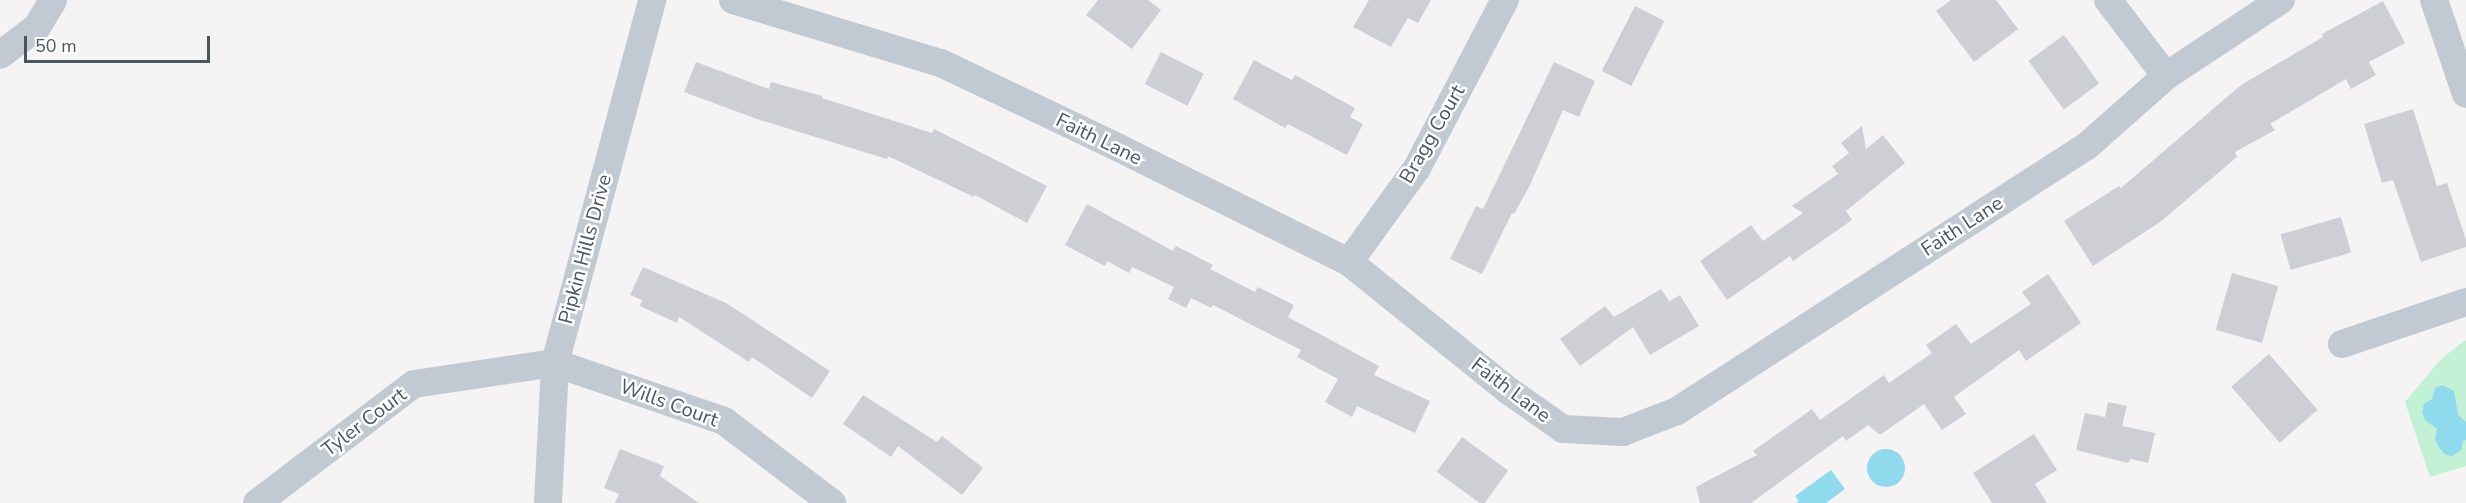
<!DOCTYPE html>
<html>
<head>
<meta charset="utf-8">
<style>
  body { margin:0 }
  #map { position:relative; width:2466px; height:503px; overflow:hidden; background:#f5f3f3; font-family:"Nunito Sans",sans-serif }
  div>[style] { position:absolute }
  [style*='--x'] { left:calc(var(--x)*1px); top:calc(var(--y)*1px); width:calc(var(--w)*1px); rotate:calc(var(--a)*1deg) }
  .green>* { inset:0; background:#c3f1d5 }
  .water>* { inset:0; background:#90daee }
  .round { border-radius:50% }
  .building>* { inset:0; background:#cdcfd5; transform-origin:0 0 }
  .minor>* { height:28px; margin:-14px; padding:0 14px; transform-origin:14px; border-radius:14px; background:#c1cad2 }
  span { translate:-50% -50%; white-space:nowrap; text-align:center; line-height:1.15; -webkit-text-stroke:5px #fff; paint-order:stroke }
  .street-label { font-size:20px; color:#4a5661 }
  .scale { position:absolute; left:24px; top:36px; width:186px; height:27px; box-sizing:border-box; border:3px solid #4a5661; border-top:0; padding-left:8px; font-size:18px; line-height:21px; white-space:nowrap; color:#4a5661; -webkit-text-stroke:4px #fff; paint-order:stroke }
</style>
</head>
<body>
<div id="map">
  <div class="green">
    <i style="clip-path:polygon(2464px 341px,2466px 341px,2466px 466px,2430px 477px,2405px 402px,2441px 359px)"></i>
  </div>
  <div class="water">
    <i style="clip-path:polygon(2442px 385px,2454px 391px,2458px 415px,2466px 422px,2466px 440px,2463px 441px,2461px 450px,2452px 456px,2446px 455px,2440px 449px,2435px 440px,2437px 429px,2425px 420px,2422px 413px,2424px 404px,2432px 399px,2435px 388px)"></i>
    <i class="round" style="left:1867px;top:449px;width:38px;height:38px"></i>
    <i style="clip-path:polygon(1831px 470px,1845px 489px,1826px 503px,1796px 503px,1799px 501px,1795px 496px)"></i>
  </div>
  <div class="building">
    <i style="clip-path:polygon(1098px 0,1148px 0,1161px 10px,1132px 49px,1086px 15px)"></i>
    <i style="clip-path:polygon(1369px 0,1431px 0,1418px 23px,1408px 18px,1391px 47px,1353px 27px)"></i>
    <i style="clip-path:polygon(1951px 0,1996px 0,2018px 29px,1974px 62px,1936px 11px)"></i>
    <i style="clip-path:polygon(2383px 1px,2405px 43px,2369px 62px,2376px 75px,2351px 89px,2346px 79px,2270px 124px,2275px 130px,2235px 152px,2237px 157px,2160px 222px,2093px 266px,2064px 221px,2119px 186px,2121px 188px,2241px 85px,2323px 37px,2322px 34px)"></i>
    <i style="left:1635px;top:6px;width:33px;height:73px;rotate:27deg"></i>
    <i style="left:2064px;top:35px;width:60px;height:44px;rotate:54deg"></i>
    <i style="left:1161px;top:52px;width:48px;height:36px;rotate:27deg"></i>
    <i style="clip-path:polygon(1254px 60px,1292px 80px,1295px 75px,1355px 108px,1350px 117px,1363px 124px,1347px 155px,1288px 124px,1285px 128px,1233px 99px)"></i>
    <i style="clip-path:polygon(696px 62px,769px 89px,771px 82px,822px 96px,822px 98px,932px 133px,934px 129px,1047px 186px,1027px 223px,975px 195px,974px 197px,888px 156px,887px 159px,757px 119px,684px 92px)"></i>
    <i style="clip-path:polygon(1554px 62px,1595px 81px,1579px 117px,1563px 110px,1530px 185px,1514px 214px,1512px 213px,1482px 274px,1450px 259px,1476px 206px,1483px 209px)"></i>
    <i style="clip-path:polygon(2413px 109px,2437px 186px,2447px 183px,2466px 240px,2466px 247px,2421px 262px,2393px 180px,2382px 183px,2364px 124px)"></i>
    <i style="clip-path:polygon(1862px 126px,1866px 149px,1883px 135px,1905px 163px,1846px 211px,1852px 220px,1793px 261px,1790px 256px,1727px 300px,1700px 261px,1751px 225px,1763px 241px,1803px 213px,1792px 206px,1838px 174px,1832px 166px,1849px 153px,1841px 143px)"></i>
    <i style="clip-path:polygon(1087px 204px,1173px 251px,1176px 246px,1213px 265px,1210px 269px,1255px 292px,1258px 287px,1294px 305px,1288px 317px,1379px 366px,1374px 375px,1430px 401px,1415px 433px,1357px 406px,1352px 417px,1325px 402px,1338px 379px,1297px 357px,1301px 350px,1213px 305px,1211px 308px,1191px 298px,1186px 308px,1168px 299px,1174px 287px,1132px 267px,1129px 273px,1107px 261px,1105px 266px,1065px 245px)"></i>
    <i style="left:2341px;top:217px;width:37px;height:63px;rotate:74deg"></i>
    <i style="clip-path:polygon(643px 267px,726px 303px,830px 371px,812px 398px,752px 357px,749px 362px,679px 317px,677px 323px,640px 306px,642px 300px,630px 295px)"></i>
    <i style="left:2232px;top:273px;width:48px;height:59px;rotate:16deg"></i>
    <i style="clip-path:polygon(2048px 274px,2081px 323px,2026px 361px,2019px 350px,1954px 397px,1966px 414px,1942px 430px,1924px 404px,1880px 435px,1868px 425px,1846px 441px,1843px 436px,1751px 503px,1700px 503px,1696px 487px,1757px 455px,1753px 451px,1812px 409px,1820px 420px,1884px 375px,1889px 383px,1932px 353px,1926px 345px,1956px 324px,1971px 344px,2031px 304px,2022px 292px)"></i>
    <i style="clip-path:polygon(1661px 289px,1669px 301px,1665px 304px,1680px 295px,1699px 326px,1650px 355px,1633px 327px,1580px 366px,1560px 339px,1605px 306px,1614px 317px)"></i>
    <i style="left:2269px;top:354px;width:74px;height:50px;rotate:49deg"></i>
    <i style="clip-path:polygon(863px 395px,937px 442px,942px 436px,983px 468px,962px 495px,898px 446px,891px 457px,843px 424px)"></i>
    <i style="clip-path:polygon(2108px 402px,2127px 406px,2122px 426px,2155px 433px,2148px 463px,2131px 459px,2128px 463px,2076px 450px,2085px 413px,2105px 417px)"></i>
    <i style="clip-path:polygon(2034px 434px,2057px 470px,2035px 484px,2047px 503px,1992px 503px,1973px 473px)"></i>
    <i style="left:1462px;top:437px;width:57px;height:43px;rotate:36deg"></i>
    <i style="clip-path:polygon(620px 449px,664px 466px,660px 476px,699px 503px,615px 503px,619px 494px,604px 488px)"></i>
  </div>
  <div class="minor">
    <i style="--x:733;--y:0;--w:217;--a:16.9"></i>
    <i style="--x:941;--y:63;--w:199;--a:25.5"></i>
    <i style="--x:1121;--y:149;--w:254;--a:26.4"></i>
    <i style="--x:1349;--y:262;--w:206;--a:38.9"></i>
    <i style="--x:1509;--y:391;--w:66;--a:35.1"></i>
    <i style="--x:1563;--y:429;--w:60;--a:2.9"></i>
    <i style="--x:1623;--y:432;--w:58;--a:-21.3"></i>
    <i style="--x:1677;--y:411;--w:488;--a:-32.9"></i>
    <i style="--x:2087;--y:146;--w:106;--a:-41.5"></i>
    <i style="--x:2166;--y:76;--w:138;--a:-33.5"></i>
    <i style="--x:2108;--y:0;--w:96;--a:52.7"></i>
    <i style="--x:2434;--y:0;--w:99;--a:71.2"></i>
    <i style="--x:0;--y:55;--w:46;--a:-37.1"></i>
    <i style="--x:37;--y:27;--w:31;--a:-59"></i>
    <i style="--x:1349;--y:262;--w:116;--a:-54.1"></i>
    <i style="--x:1417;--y:168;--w:190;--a:-62.4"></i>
    <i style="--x:2342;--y:344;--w:131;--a:-18.7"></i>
    <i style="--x:257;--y:503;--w:197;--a:-37.2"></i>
    <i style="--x:414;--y:384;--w:143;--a:-8.5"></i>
    <i style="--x:555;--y:363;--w:179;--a:18.9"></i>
    <i style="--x:724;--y:421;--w:136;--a:37.2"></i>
    <i style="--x:548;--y:503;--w:140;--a:-87.1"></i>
    <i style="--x:555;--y:363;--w:376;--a:-75"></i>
  </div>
  <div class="street-label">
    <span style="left:1432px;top:134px;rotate:-60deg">Bragg Court</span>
    <span style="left:1099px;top:139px;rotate:26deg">Faith Lane</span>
    <span style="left:1962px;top:226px;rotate:-33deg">Faith Lane</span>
    <span style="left:585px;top:249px;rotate:-75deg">Pipkin Hills Drive</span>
    <span style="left:1511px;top:390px;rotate:37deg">Faith Lane</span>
    <span style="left:669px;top:403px;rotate:20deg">Wills Court</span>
    <span style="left:364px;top:422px;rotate:-37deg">Tyler Court</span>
  </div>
  <div class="scale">50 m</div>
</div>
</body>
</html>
